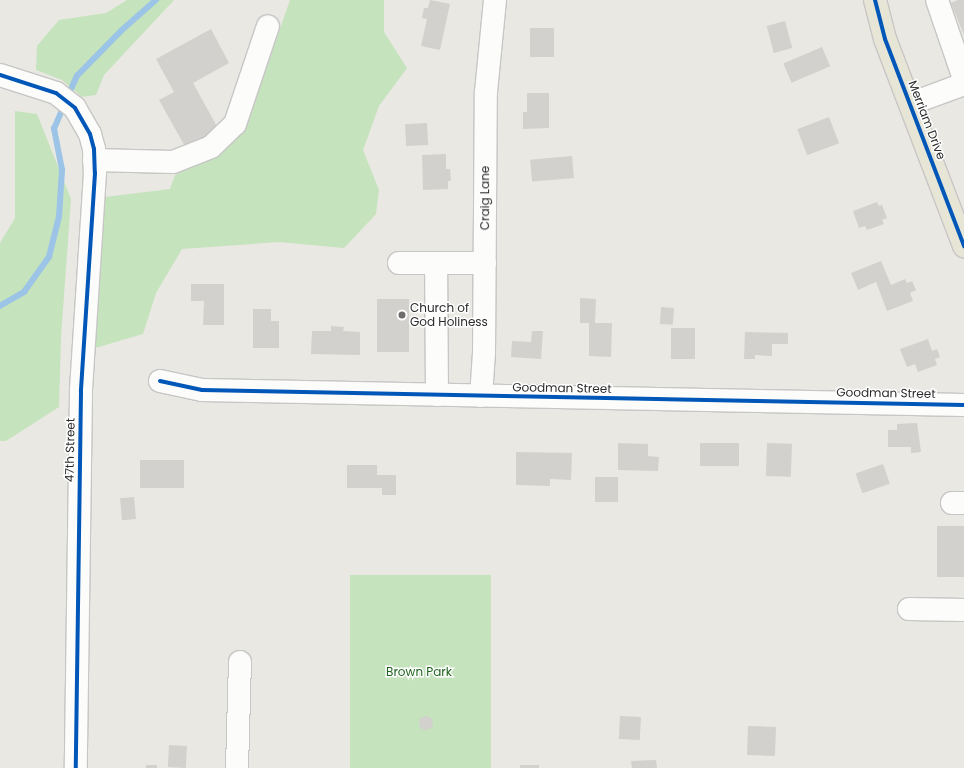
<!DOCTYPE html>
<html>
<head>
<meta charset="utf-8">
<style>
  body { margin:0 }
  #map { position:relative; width:964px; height:768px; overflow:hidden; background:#e9e8e2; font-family:Poppins,sans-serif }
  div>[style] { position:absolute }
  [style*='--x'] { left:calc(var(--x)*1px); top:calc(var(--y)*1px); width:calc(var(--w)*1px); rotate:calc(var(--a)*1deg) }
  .green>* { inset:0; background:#c5e3bd; transform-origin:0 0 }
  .stream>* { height:5.5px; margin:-2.75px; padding:0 2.75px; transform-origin:2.75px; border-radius:2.75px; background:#9bc4e6 }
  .building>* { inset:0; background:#d2d1cd; transform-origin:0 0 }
  .round { border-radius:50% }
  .roads { filter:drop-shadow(1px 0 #c7c6c6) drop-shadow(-1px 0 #c7c6c6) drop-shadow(0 1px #c7c6c6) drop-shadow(0 -1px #c7c6c6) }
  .minor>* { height:22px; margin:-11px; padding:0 11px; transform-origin:11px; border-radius:11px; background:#fcfcfb }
  .major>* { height:22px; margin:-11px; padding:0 11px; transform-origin:11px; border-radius:11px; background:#e6e5d6 }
  .cycleway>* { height:4px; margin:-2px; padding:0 2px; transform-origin:2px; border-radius:2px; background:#0057b8 }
  .dots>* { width:11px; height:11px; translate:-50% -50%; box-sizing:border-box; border:2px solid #fff; border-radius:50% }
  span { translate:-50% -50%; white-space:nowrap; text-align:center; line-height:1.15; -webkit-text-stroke:3px #fff; paint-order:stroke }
  .street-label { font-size:12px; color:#2b2b2b }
  .poi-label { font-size:12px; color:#2b2b2b }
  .left { translate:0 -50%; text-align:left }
  .park-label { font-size:12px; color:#20651f }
</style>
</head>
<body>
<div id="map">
  <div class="green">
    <i style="clip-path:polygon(127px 0,174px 0,104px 75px,96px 95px,82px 97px,62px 80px,36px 70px,37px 46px,59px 20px,106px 13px)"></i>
    <i style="clip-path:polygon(290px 0,384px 0,384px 32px,407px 68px,379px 106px,363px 150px,379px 190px,376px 214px,344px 248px,279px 242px,182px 249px,156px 293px,143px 334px,95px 348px,105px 197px,170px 189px,175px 175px,223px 152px,249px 118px)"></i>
    <i style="clip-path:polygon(15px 111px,37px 114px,71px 199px,61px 337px,59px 407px,6px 441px,0 441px,0 243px,15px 218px)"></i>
    <i style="left:350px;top:575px;width:141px;height:193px"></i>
  </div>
  <div class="stream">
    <i style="--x:68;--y:96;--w:22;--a:-66"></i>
    <i style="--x:77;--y:76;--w:64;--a:-45.6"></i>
    <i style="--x:122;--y:30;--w:45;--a:-41.4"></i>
    <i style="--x:0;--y:306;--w:28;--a:-30"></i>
    <i style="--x:24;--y:292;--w:43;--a:-54.5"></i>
    <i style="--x:49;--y:257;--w:41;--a:-76"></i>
    <i style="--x:59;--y:217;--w:47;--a:-86.3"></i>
    <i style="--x:62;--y:170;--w:42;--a:-101"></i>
    <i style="--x:54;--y:129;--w:25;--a:-67"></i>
  </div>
  <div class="building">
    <i style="clip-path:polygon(430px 0,450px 4px,440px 50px,421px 46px,427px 19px,422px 18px,424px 8px,428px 8px)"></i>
    <i style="clip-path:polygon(958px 0,964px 0,964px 35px,951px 3px)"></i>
    <i style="left:785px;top:21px;width:28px;height:19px;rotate:75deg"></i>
    <i style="left:530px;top:28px;width:24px;height:29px"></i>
    <i style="clip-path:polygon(211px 29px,229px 63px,193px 83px,220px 132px,187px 150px,159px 100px,174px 92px,156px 59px)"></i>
    <i style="left:822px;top:47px;width:21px;height:42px;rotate:67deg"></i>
    <i style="clip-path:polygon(527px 93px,549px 93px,549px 128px,523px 129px,523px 112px,527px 112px)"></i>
    <i style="left:829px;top:117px;width:28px;height:34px;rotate:69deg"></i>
    <i style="left:427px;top:123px;width:22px;height:22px;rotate:87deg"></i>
    <i style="clip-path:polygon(446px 154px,446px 169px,450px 169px,451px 181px,448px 181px,448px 189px,423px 190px,422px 155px)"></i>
    <i style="left:572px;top:156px;width:22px;height:42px;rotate:85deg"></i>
    <i style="clip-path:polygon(877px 202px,879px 206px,882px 205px,887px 218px,882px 220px,884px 224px,867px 230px,865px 226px,859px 228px,853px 211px)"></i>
    <i style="clip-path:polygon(881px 261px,891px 285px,905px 279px,907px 283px,912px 281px,916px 290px,910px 293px,913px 301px,887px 311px,876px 282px,858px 290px,851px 273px)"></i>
    <i style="clip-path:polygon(191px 284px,224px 284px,224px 325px,203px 325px,204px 301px,191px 301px)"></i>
    <i style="clip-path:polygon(580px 298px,596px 299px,595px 323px,612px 323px,611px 357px,589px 356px,589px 323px,580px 323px)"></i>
    <i style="left:377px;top:299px;width:32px;height:53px"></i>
    <i style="left:661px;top:307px;width:13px;height:17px;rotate:4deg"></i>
    <i style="clip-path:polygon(253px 309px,271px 309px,271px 321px,279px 321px,279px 348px,253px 348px)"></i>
    <i style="clip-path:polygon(331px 326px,344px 327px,343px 331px,360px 332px,360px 355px,311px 354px,312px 331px,331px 331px)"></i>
    <i style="left:671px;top:328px;width:24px;height:31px"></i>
    <i style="clip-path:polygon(532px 331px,543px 331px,541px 359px,511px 357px,512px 341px,531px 342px)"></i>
    <i style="clip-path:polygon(745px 332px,788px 333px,788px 344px,772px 344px,772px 356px,755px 355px,755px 359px,744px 359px)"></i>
    <i style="clip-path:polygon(928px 339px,932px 351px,937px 349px,940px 357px,935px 359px,937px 365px,918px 372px,915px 364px,907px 367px,900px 349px)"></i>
    <i style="clip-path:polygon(917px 423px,921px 452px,911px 453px,911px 447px,888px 447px,888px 430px,897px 430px,897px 424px)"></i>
    <i style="clip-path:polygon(618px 443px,648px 444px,648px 456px,659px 457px,658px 471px,618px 470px)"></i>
    <i style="left:700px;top:443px;width:39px;height:23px"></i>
    <i style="left:767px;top:443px;width:25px;height:33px;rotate:2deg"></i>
    <i style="clip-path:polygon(516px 452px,572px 453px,571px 480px,550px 479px,550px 486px,516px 485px)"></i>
    <i style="left:140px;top:460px;width:44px;height:28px"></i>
    <i style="left:883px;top:464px;width:21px;height:29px;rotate:71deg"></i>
    <i style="clip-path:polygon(347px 465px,377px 465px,377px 475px,396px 475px,396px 495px,382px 495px,382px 488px,347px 488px)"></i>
    <i style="left:595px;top:477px;width:23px;height:25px"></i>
    <i style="left:134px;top:497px;width:22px;height:14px;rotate:85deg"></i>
    <i style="left:937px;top:526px;width:27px;height:51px"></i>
    <i style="left:620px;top:716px;width:21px;height:23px;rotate:3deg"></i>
    <i class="round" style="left:419px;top:716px;width:14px;height:14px"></i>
    <i style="left:748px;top:726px;width:28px;height:29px;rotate:2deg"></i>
    <i style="left:169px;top:745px;width:18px;height:22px;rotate:3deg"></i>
    <i style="clip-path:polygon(656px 760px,657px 768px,632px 768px,631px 761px)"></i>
    <i style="left:146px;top:765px;width:11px;height:3px"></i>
    <i style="left:520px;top:765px;width:19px;height:3px"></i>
  </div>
  <div class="roads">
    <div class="minor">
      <i style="--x:937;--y:0;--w:83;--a:71.1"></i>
      <i style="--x:0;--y:75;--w:59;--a:17.8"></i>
      <i style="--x:56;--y:93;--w:24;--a:38"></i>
      <i style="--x:75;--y:108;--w:30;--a:60"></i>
      <i style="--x:90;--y:134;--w:16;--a:75"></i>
      <i style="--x:94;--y:149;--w:24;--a:88"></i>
      <i style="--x:95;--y:173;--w:219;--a:93.7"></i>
      <i style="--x:81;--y:392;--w:376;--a:90.8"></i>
      <i style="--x:910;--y:104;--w:58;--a:-20.3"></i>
      <i style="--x:94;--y:160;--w:79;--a:1.5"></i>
      <i style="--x:173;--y:162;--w:41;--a:-21.5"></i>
      <i style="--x:211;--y:147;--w:33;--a:-44"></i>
      <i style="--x:235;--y:124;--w:103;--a:-71.4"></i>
      <i style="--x:399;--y:263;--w:37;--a:0"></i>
      <i style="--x:160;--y:381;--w:43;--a:12.1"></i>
      <i style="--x:202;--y:390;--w:762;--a:1.13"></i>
      <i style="--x:437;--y:395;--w:132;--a:-90.4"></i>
      <i style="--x:436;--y:263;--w:49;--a:0"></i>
      <i style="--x:481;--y:396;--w:43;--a:-86"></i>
      <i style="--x:484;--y:353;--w:261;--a:-89.6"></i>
      <i style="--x:486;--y:92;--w:92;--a:-84.4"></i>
      <i style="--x:952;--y:503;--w:12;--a:0"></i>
      <i style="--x:909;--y:609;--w:55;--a:1"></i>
      <i style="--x:237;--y:768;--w:106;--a:-88.4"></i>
    </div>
    <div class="major">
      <i style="--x:875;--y:0;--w:40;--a:75.6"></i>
      <i style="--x:885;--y:39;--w:222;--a:69.1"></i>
    </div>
  </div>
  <div class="cycleway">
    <i style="--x:875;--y:0;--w:40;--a:75.6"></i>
    <i style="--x:885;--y:39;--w:222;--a:69.1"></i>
    <i style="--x:0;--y:75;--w:59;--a:17.8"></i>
    <i style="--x:56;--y:93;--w:24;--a:38"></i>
    <i style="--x:75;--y:108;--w:30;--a:60"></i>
    <i style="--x:90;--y:134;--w:16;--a:75"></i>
    <i style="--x:94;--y:149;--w:24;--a:88"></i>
    <i style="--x:95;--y:173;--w:219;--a:93.7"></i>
    <i style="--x:81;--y:392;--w:376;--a:90.8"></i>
    <i style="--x:160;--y:381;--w:43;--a:12.1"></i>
    <i style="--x:202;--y:390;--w:762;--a:1.13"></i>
  </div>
  <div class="dots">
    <i style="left:402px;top:315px;background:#6e6d6b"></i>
  </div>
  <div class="street-label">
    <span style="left:927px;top:120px;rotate:69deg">Merriam Drive</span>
    <span style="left:485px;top:198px;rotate:-90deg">Craig Lane</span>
    <span style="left:562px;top:388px;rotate:1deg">Goodman Street</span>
    <span style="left:886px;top:393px;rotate:1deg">Goodman Street</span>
    <span style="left:70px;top:450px;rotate:-89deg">47th Street</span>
  </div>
  <div class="poi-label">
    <span class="left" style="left:410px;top:315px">Church of<br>God Holiness</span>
  </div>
  <div class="park-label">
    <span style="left:419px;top:672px">Brown Park</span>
  </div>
</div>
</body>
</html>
